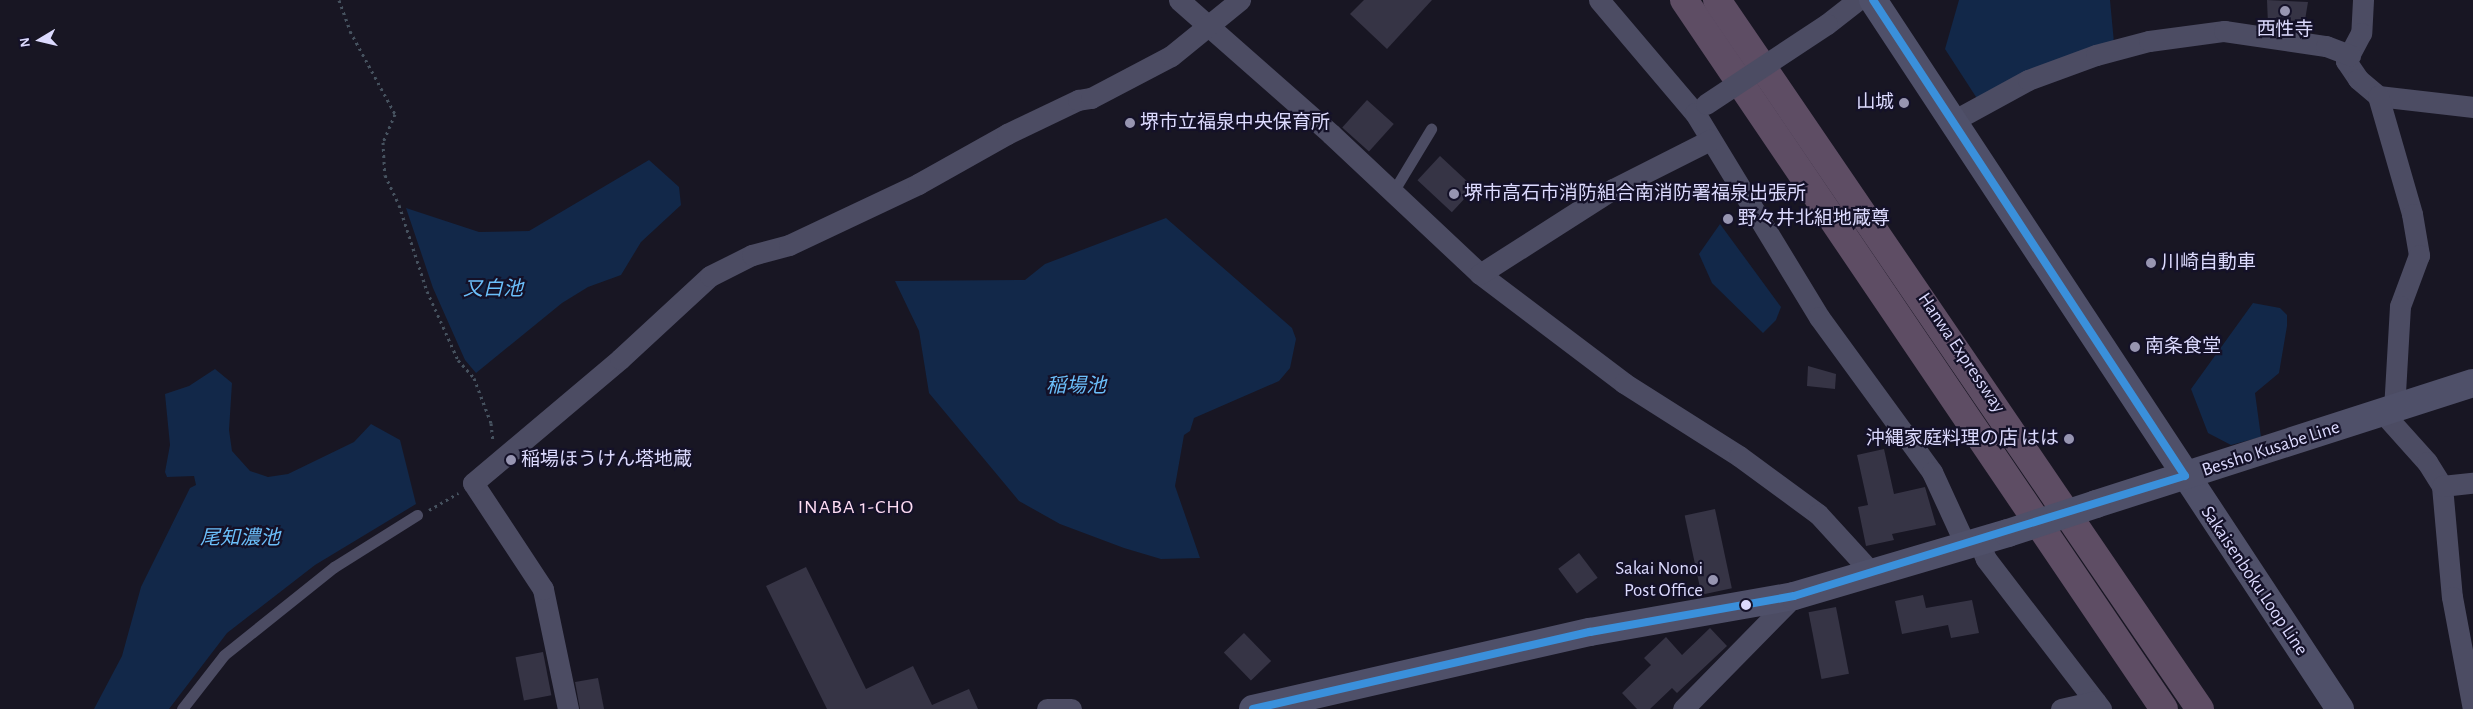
<!DOCTYPE html>
<html>
<head>
<meta charset="utf-8">
<style>
  body { margin:0 }
  #map { position:relative; width:2473px; height:709px; overflow:hidden; background:#181623; font-family:"Alegreya Sans","Noto Sans JP",sans-serif }
  div>[style] { position:absolute }
  [style*='--x'] { left:calc(var(--x)*1px); top:calc(var(--y)*1px); width:calc(var(--w)*1px); rotate:calc(var(--a)*1deg) }
  .water>* { inset:0; background:#122849 }
  .building>* { inset:0; background:#363445; transform-origin:0 0 }
  .path>* { height:3px; margin-top:-1.5px; transform-origin:0; background:repeating-linear-gradient(90deg,#46525f 0 2.5px,transparent 0 6.5px) }
  .lane>* { height:11px; margin:-5.5px; padding:0 5.5px; transform-origin:5.5px; border-radius:5.5px; background:#4c4c63 }
  .street>* { height:21px; margin:-10.5px; padding:0 10.5px; transform-origin:10.5px; border-radius:10.5px; background:#4c4c63 }
  .secondary>* { height:28px; margin:-14px; padding:0 14px; transform-origin:14px; border-radius:14px; background:#4f5069 }
  .highway>* { height:28px; margin:-14px; padding:0 14px; transform-origin:14px; border-radius:14px; background:#5e4d64 }
  .street-bridge>* { height:21px; margin:-10.5px; padding:0 10.5px; transform-origin:10.5px; border-radius:10.5px; background:#4c4c63 }
  .secondary-bridge>* { height:28px; margin:-14px; padding:0 14px; transform-origin:14px; border-radius:14px; background:#4f5069 }
  .bus-1>* { height:8px; margin:-4px; padding:0 4px; transform-origin:4px; border-radius:4px; background:#3a90db }
  .dots>* { width:14px; height:14px; translate:-50% -50%; box-sizing:border-box; border:2px solid #141128; border-radius:50% }
  span { translate:-50% -50%; white-space:nowrap; text-align:center; line-height:1.15; -webkit-text-stroke:4.5px #141128; paint-order:stroke }
  .poi-label { font-size:19px; color:#dcdafe }
  .right { translate:-100% -50%; text-align:right }
  .left { translate:0 -50%; text-align:left }
  .street-label { font-size:19px; color:#dcdafe }
  .water-label { font-size:20px; color:#6bbffa; font-style:italic }
  .neighbourhood-label { font-size:20px; color:#fedcf3; letter-spacing:1px }
  .north { position:absolute; left:15px; top:15px; width:50px; height:50px; -webkit-text-stroke:4px #141128; paint-order:stroke; rotate:261deg; font-size:14px; font-weight:700; line-height:20px; text-align:center; color:#dcdafe }
  .north::after { content:''; display:block; margin:auto; width:18px; height:22px; background:#dcdafe; clip-path:polygon(50% 0,100% 100%,50% 72%,0 100%) }
</style>
</head>
<body>
<div id="map">
  <div class="water">
    <i style="clip-path:polygon(1959px 0,2110px 0,2114px 43px,1978px 100px,1945px 49px)"></i>
    <i style="clip-path:polygon(649px 160px,679px 187px,681px 205px,641px 242px,621px 275px,588px 287px,562px 303px,476px 373px,465px 360px,433px 288px,406px 208px,479px 232px,529px 231px)"></i>
    <i style="clip-path:polygon(1166px 218px,1292px 328px,1296px 339px,1290px 368px,1279px 381px,1194px 418px,1190px 431px,1184px 435px,1175px 486px,1200px 558px,1161px 559px,1124px 548px,1060px 524px,1019px 501px,929px 393px,919px 331px,895px 281px,1025px 280px,1045px 264px)"></i>
    <i style="clip-path:polygon(1720px 224px,1781px 307px,1776px 320px,1763px 333px,1712px 283px,1699px 254px)"></i>
    <i style="clip-path:polygon(2253px 303px,2280px 308px,2287px 315px,2287px 326px,2279px 373px,2255px 393px,2261px 437px,2231px 445px,2208px 433px,2191px 389px)"></i>
    <i style="clip-path:polygon(215px 369px,232px 383px,229px 430px,232px 451px,250px 471px,268px 477px,288px 474px,354px 442px,371px 424px,400px 440px,416px 504px,315px 565px,227px 633px,169px 709px,94px 709px,122px 656px,141px 587px,190px 488px,196px 485px,194px 476px,167px 477px,165px 472px,170px 445px,165px 394px,189px 386px)"></i>
  </div>
  <div class="building">
    <i style="clip-path:polygon(1364px 0,1432px 0,1387px 49px,1350px 14px)"></i>
    <i style="clip-path:polygon(2267px 0,2308px 2px,2304px 26px,2268px 25px)"></i>
    <i style="left:1367px;top:100px;width:36px;height:37px;rotate:42deg"></i>
    <i style="left:1440px;top:156px;width:47px;height:33px;rotate:43deg"></i>
    <i style="clip-path:polygon(1808px 366px,1836px 374px,1835px 389px,1807px 386px)"></i>
    <i style="clip-path:polygon(1884px 449px,1894px 494px,1925px 487px,1936px 525px,1892px 534px,1894px 540px,1866px 546px,1858px 507px,1868px 505px,1857px 455px)"></i>
    <i style="left:1715px;top:509px;width:81px;height:31px;rotate:78deg"></i>
    <i style="left:1579px;top:553px;width:31px;height:26px;rotate:53deg"></i>
    <i style="clip-path:polygon(806px 567px,866px 689px,913px 666px,932px 705px,969px 689px,978px 709px,827px 709px,766px 586px)"></i>
    <i style="clip-path:polygon(1923px 595px,1926px 608px,1972px 600px,1979px 633px,1951px 638px,1948px 625px,1902px 634px,1895px 601px)"></i>
    <i style="left:1836px;top:607px;width:68px;height:28px;rotate:79deg"></i>
    <i style="clip-path:polygon(1710px 628px,1727px 646px,1677px 693px,1672px 688px,1650px 709px,1637px 709px,1622px 693px,1651px 665px,1644px 658px,1666px 637px,1682px 655px)"></i>
    <i style="left:1244px;top:633px;width:39px;height:28px;rotate:46deg"></i>
    <i style="left:543px;top:652px;width:44px;height:28px;rotate:79deg"></i>
    <i style="clip-path:polygon(598px 678px,604px 709px,580px 709px,575px 682px)"></i>
  </div>
  <div class="path">
    <i style="--x:339;--y:0;--w:33;--a:70"></i>
    <i style="--x:350;--y:31;--w:94;--a:61.5"></i>
    <i style="--x:395;--y:114;--w:30;--a:113"></i>
    <i style="--x:383;--y:142;--w:33;--a:87"></i>
    <i style="--x:385;--y:175;--w:33;--a:65"></i>
    <i style="--x:399;--y:205;--w:90;--a:72"></i>
    <i style="--x:427;--y:291;--w:76;--a:65.8"></i>
    <i style="--x:458;--y:360;--w:24;--a:48"></i>
    <i style="--x:474;--y:378;--w:48;--a:69.3"></i>
    <i style="--x:491;--y:423;--w:19;--a:84"></i>
    <i style="--x:429;--y:510;--w:34;--a:-30"></i>
  </div>
  <div class="lane">
    <i style="--x:1393;--y:192;--w:74;--a:-58.9"></i>
    <i style="--x:182;--y:709;--w:68;--a:-52.1"></i>
    <i style="--x:224;--y:655;--w:141;--a:-38.7"></i>
    <i style="--x:334;--y:567;--w:98;--a:-32.1"></i>
  </div>
  <div class="street">
    <i style="--x:1179;--y:0;--w:203;--a:41.4"></i>
    <i style="--x:1331;--y:134;--w:204;--a:43.2"></i>
    <i style="--x:1480;--y:274;--w:181;--a:37.1"></i>
    <i style="--x:1624;--y:383;--w:136;--a:32.4"></i>
    <i style="--x:1739;--y:456;--w:98;--a:36.3"></i>
    <i style="--x:1818;--y:514;--w:81;--a:47.5"></i>
    <i style="--x:1599;--y:0;--w:148;--a:49.7"></i>
    <i style="--x:1695;--y:113;--w:239;--a:58.7"></i>
    <i style="--x:1819;--y:317;--w:192;--a:53.9"></i>
    <i style="--x:1932;--y:472;--w:81;--a:65.3"></i>
    <i style="--x:2363;--y:0;--w:33;--a:93"></i>
    <i style="--x:2361;--y:33;--w:32;--a:118"></i>
    <i style="--x:2346;--y:61;--w:22;--a:56"></i>
    <i style="--x:2358;--y:79;--w:26;--a:40"></i>
    <i style="--x:2378;--y:96;--w:96;--a:6.6"></i>
    <i style="--x:1827;--y:24;--w:39;--a:-38"></i>
    <i style="--x:2378;--y:96;--w:123;--a:73.9"></i>
    <i style="--x:2412;--y:214;--w:42;--a:80.3"></i>
    <i style="--x:2419;--y:255;--w:54;--a:110.4"></i>
    <i style="--x:2400;--y:306;--w:104;--a:93.3"></i>
    <i style="--x:1953;--y:121;--w:85;--a:-28.7"></i>
    <i style="--x:2028;--y:80;--w:72;--a:-20.2"></i>
    <i style="--x:2096;--y:55;--w:55;--a:-14.8"></i>
    <i style="--x:2149;--y:41;--w:76;--a:-7.6"></i>
    <i style="--x:2224;--y:31;--w:103;--a:8.4"></i>
    <i style="--x:2326;--y:46;--w:26;--a:21"></i>
    <i style="--x:1480;--y:274;--w:158;--a:-32.6"></i>
    <i style="--x:1613;--y:189;--w:109;--a:-26.8"></i>
    <i style="--x:2383;--y:413;--w:66;--a:48.1"></i>
    <i style="--x:2427;--y:462;--w:28;--a:58"></i>
    <i style="--x:2442;--y:486;--w:111;--a:84.9"></i>
    <i style="--x:2452;--y:597;--w:114;--a:79.4"></i>
    <i style="--x:2442;--y:486;--w:31;--a:-6"></i>
    <i style="--x:1979;--y:542;--w:18;--a:68"></i>
    <i style="--x:1986;--y:559;--w:189;--a:52.5"></i>
    <i style="--x:568;--y:709;--w:123;--a:-101.8"></i>
    <i style="--x:543;--y:589;--w:127;--a:-123.4"></i>
    <i style="--x:473;--y:483;--w:192;--a:-40.1"></i>
    <i style="--x:620;--y:359;--w:122;--a:-42.7"></i>
    <i style="--x:710;--y:276;--w:47;--a:-26.6"></i>
    <i style="--x:752;--y:255;--w:38;--a:-15"></i>
    <i style="--x:789;--y:245;--w:143;--a:-25.3"></i>
    <i style="--x:918;--y:184;--w:102;--a:-29.3"></i>
    <i style="--x:1007;--y:134;--w:79;--a:-25.6"></i>
    <i style="--x:1078;--y:100;--w:13;--a:-9"></i>
    <i style="--x:1091;--y:98;--w:90;--a:-27.7"></i>
    <i style="--x:1171;--y:56;--w:89;--a:-39.1"></i>
    <i style="--x:1047;--y:709;--w:24;--a:0"></i>
    <i style="--x:1683;--y:709;--w:158;--a:-45.5"></i>
    <i style="--x:2061;--y:709;--w:35;--a:-13"></i>
  </div>
  <div class="secondary">
    <i style="--x:1873;--y:0;--w:849;--a:56.63"></i>
    <i style="--x:2096;--y:504;--w:396;--a:-17.8"></i>
    <i style="--x:1253;--y:709;--w:346;--a:-12.9"></i>
    <i style="--x:1590;--y:632;--w:207;--a:-10"></i>
    <i style="--x:1794;--y:596;--w:223;--a:-16.4"></i>
  </div>
  <div class="highway">
    <i style="--x:1684;--y:0;--w:856;--a:55.9"></i>
    <i style="--x:1717;--y:0;--w:858;--a:55.74"></i>
  </div>
  <div class="street-bridge">
    <i style="--x:1706;--y:104;--w:145;--a:-33.5"></i>
  </div>
  <div class="secondary-bridge">
    <i style="--x:2008;--y:533;--w:93;--a:-18.2"></i>
  </div>
  <div class="bus-1">
    <i style="--x:1253;--y:709;--w:346;--a:-12.9"></i>
    <i style="--x:1590;--y:632;--w:207;--a:-10"></i>
    <i style="--x:1794;--y:596;--w:409;--a:-17.1"></i>
    <i style="--x:2185;--y:476;--w:569;--a:-123.24"></i>
  </div>
  <div class="dots">
    <i style="left:2285px;top:11px;background:#9795b1"></i>
    <i style="left:1904px;top:103px;background:#9795b1"></i>
    <i style="left:1130px;top:123px;background:#9795b1"></i>
    <i style="left:1454px;top:194px;background:#9795b1"></i>
    <i style="left:1728px;top:219px;background:#9795b1"></i>
    <i style="left:2151px;top:263px;background:#9795b1"></i>
    <i style="left:2135px;top:347px;background:#9795b1"></i>
    <i style="left:2069px;top:439px;background:#9795b1"></i>
    <i style="left:511px;top:460px;background:#9795b1"></i>
    <i style="left:1713px;top:580px;background:#9795b1"></i>
    <i style="left:1746px;top:605px;background:#dcdafe"></i>
  </div>
  <div class="poi-label">
    <span style="left:2285px;top:30px">西性寺</span>
    <span class="right" style="left:1894px;top:103px">山城</span>
    <span class="left" style="left:1140px;top:123px">堺市立福泉中央保育所</span>
    <span class="left" style="left:1464px;top:194px">堺市高石市消防組合南消防署福泉出張所</span>
    <span class="left" style="left:1738px;top:219px">野々井北組地蔵尊</span>
    <span class="left" style="left:2161px;top:263px">川崎自動車</span>
    <span class="left" style="left:2145px;top:347px">南条食堂</span>
    <span class="right" style="left:2059px;top:439px">沖縄家庭料理の店 はは</span>
    <span class="left" style="left:521px;top:460px">稲場ほうけん塔地蔵</span>
    <span class="right" style="left:1703px;top:580px">Sakai Nonoi<br>Post Office</span>
  </div>
  <div class="street-label">
    <span style="left:1961px;top:353px;rotate:56deg">Hanwa Expressway</span>
    <span style="left:2271px;top:449px;rotate:-18deg">Bessho Kusabe Line</span>
    <span style="left:2254px;top:581px;rotate:56deg">Sakaisenboku Loop Line</span>
  </div>
  <div class="water-label">
    <span style="left:493px;top:289px">又白池</span>
    <span style="left:1076px;top:386px">稲場池</span>
    <span style="left:240px;top:538px">尾知濃池</span>
  </div>
  <div class="neighbourhood-label">
    <span style="left:856px;top:507px">INABA 1-CHO</span>
  </div>
  <div class="north">N</div>
</div>
</body>
</html>
